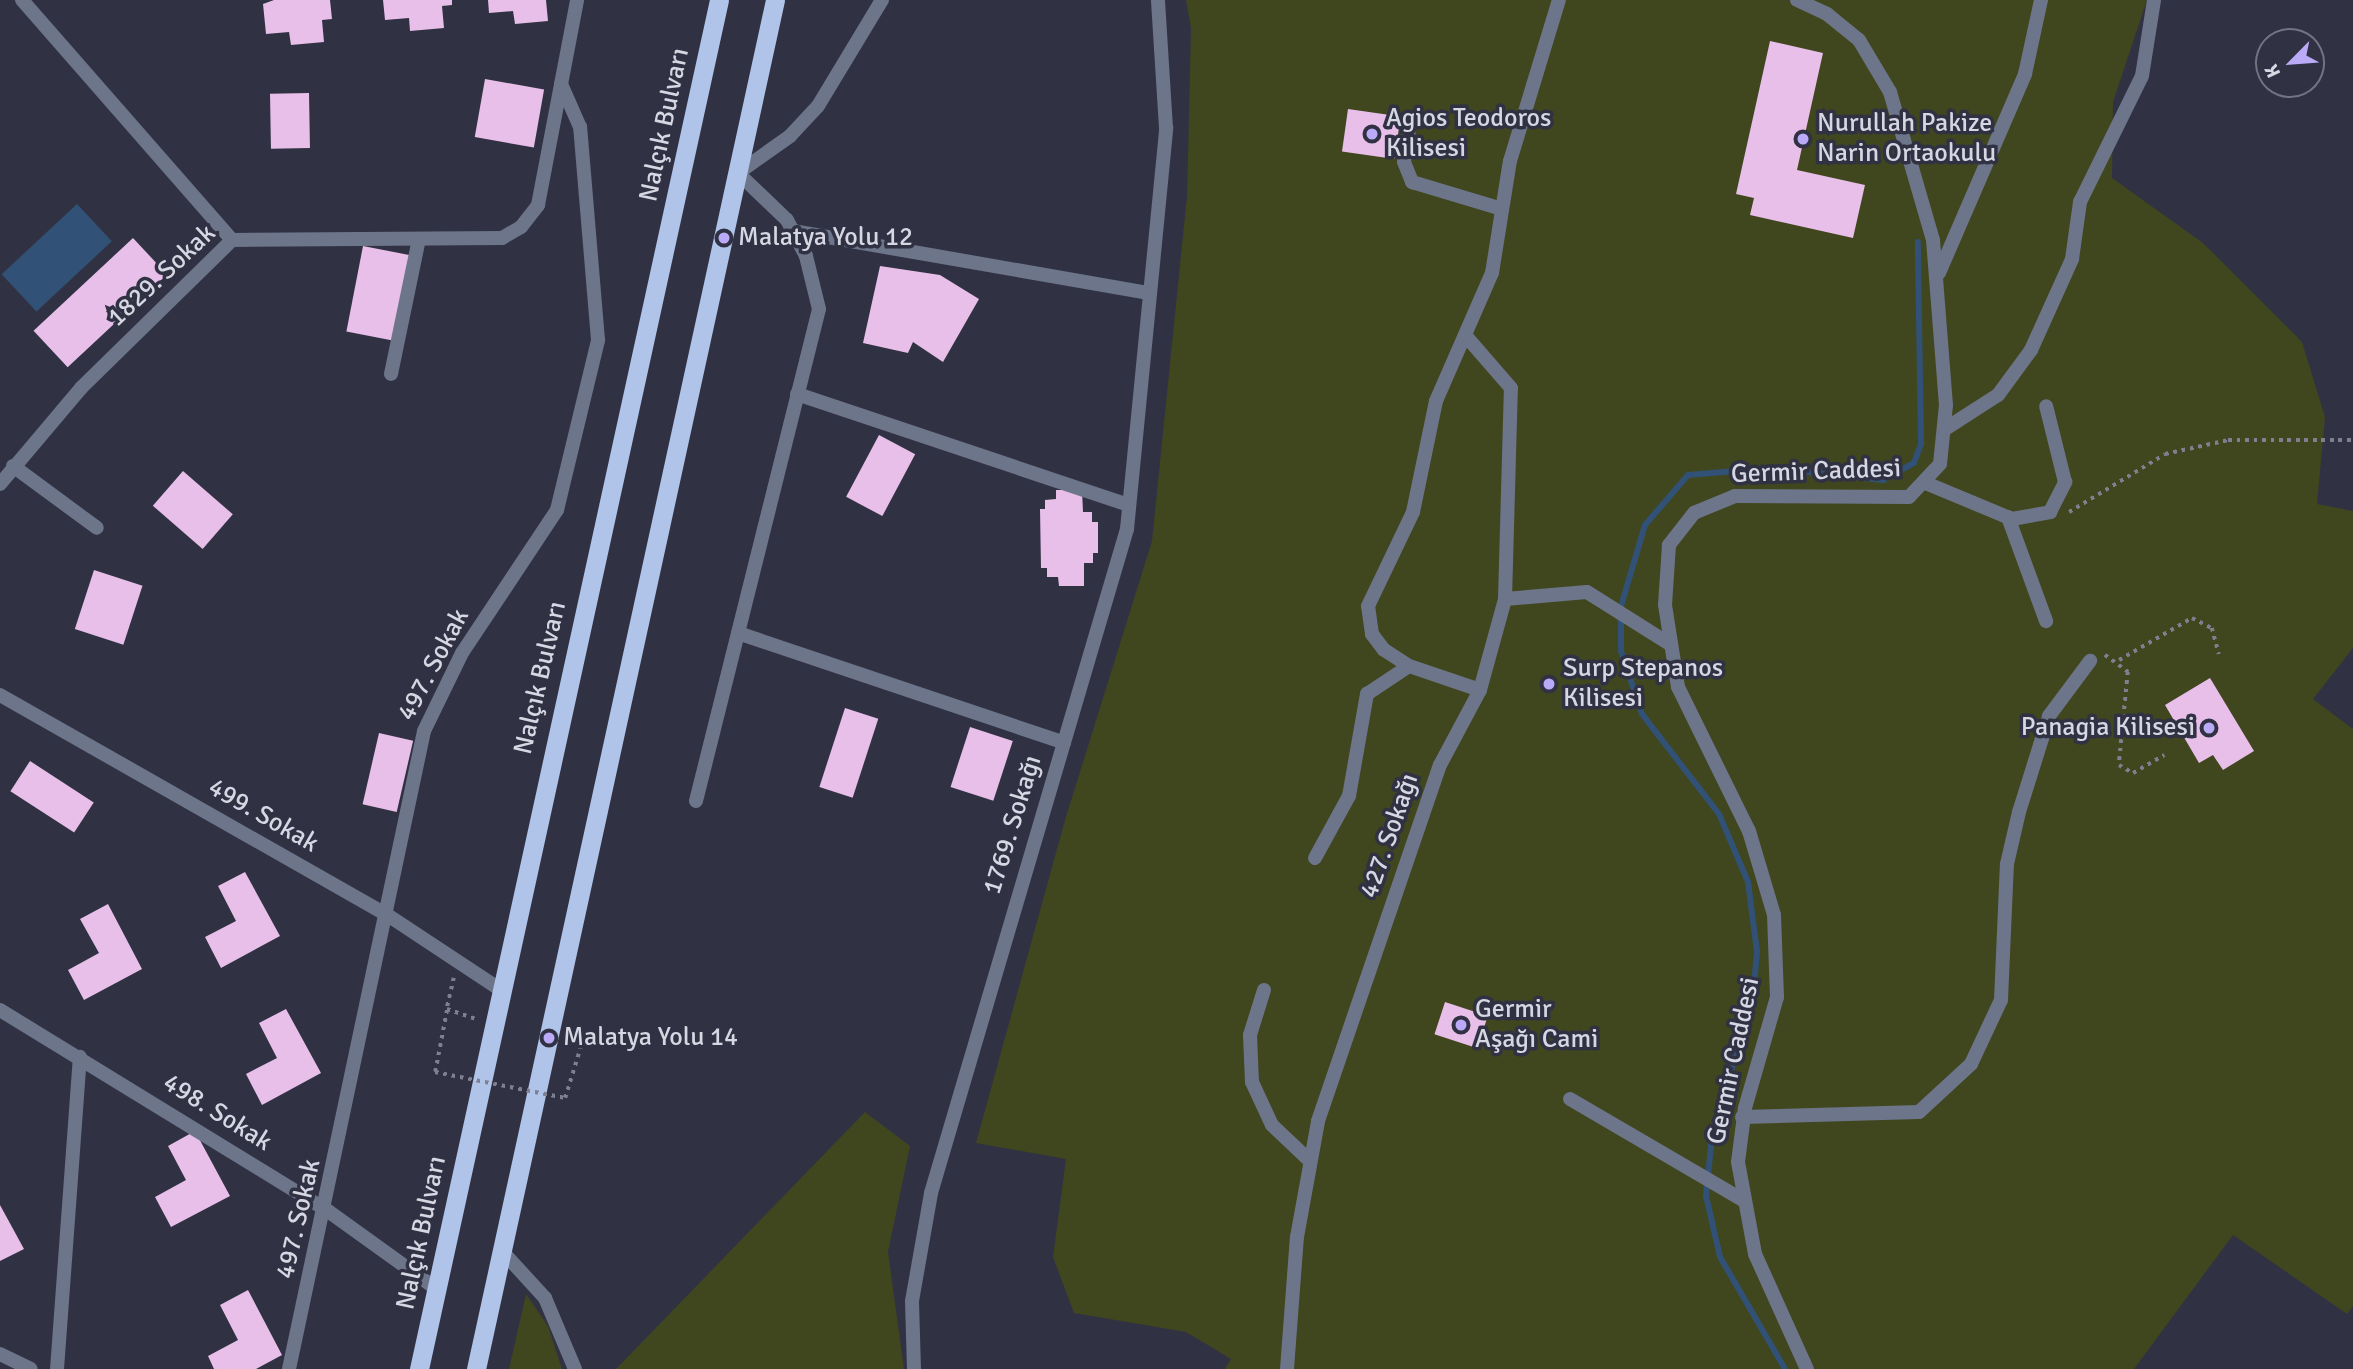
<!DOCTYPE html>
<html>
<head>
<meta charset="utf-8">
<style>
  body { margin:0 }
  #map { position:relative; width:2353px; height:1369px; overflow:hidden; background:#313144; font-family:Signika,sans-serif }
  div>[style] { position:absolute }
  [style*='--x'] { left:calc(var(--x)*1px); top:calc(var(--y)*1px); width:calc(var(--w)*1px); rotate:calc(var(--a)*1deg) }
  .green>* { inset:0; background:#40461e }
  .water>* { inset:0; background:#325176; transform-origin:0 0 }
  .stream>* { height:6px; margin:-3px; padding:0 3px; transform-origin:3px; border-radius:3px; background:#325176 }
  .building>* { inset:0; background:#e7bfe8; transform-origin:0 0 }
  .path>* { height:3.5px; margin-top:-1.75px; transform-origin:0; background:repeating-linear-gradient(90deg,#7f808f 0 3.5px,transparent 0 8.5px) }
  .minor>* { height:14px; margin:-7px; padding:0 7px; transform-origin:7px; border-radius:7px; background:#6c7589 }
  .trunk>* { height:19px; margin:-9.5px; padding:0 9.5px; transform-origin:9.5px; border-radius:9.5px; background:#b0c4ea }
  .path-bridge>* { height:3.5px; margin-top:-1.75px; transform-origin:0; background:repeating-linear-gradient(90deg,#7f808f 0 3.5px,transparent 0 8.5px) }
  .dots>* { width:19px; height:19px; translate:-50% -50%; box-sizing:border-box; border:4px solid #313144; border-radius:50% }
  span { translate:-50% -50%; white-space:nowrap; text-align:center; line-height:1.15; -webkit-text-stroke:7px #313144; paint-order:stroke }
  .poi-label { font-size:26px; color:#d6d7e3 }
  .left { translate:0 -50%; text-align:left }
  .right { translate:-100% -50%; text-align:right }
  .street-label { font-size:26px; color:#d6d7e3 }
  .north { position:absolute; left:2255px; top:28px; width:70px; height:70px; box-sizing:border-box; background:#313144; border:2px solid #737384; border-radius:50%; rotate:245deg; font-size:19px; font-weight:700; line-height:28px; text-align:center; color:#d6d7e3 }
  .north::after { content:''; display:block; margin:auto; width:24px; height:32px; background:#baaaf7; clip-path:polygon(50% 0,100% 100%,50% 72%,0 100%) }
</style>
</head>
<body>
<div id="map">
  <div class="green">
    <i style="clip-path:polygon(1186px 0,2147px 0,2113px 102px,2112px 178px,2203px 243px,2302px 342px,2325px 417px,2317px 504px,2353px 511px,2353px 648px,2313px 699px,2353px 729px,2353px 1306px,2347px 1314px,2233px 1235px,2134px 1369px,1225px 1369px,1231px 1359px,1186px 1332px,1074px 1313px,1053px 1257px,1066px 1159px,976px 1143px,1065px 820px,1152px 541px,1187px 196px,1191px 28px)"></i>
    <i style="clip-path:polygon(865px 1112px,910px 1146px,888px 1252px,904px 1369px,616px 1369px)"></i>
    <i style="clip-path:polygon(526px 1294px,548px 1326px,562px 1369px,509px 1369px)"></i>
  </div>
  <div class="water">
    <i style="left:77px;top:204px;width:51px;height:103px;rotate:47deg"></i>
  </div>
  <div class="stream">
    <i style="--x:1785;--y:1369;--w:129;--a:-120.1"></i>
    <i style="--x:1720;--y:1257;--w:63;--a:-102.9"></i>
    <i style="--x:1706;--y:1196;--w:60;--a:-84.3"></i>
    <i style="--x:1712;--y:1136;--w:146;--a:-73.7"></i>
    <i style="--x:1753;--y:996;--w:44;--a:-84.8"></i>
    <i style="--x:1757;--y:952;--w:71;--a:-97.3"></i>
    <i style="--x:1748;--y:882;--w:74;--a:-113.1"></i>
    <i style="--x:1719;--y:814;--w:126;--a:-127.6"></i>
    <i style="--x:1642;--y:714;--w:66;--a:-108.4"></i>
    <i style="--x:1621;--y:651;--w:45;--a:-90"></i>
    <i style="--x:1621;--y:606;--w:84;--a:-73.5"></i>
    <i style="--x:1645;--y:525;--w:66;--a:-49.3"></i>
    <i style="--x:1688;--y:475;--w:84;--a:-4.8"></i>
    <i style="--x:1772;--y:468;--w:112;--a:6.2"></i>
    <i style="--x:1883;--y:480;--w:35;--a:-29"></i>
    <i style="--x:1914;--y:463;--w:20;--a:-70"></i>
    <i style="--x:1921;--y:444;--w:202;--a:-90.9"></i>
  </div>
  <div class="building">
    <i style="clip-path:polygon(274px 0,330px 0,332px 19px,322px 20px,324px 42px,291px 45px,289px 32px,266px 34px,263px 4px)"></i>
    <i style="clip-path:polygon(383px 0,452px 0,452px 5px,442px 6px,444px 28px,410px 31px,409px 18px,385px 20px)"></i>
    <i style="clip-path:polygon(488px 0,546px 0,548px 21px,515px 24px,513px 11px,489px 13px)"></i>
    <i style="clip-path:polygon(1770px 41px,1823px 53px,1797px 170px,1865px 185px,1853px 238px,1750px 215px,1754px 198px,1736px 194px)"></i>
    <i style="left:485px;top:79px;width:60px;height:59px;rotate:10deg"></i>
    <i style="left:309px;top:93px;width:55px;height:39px;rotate:89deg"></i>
    <i style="left:1348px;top:109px;width:53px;height:43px;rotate:8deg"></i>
    <i style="left:133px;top:238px;width:50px;height:136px;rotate:47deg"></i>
    <i style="left:363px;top:246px;width:51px;height:87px;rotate:11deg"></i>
    <i style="clip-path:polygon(880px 266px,940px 275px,979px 299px,943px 362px,913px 342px,908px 353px,863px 343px)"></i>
    <i style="left:879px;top:435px;width:41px;height:70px;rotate:28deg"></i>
    <i style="left:183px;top:471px;width:66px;height:46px;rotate:41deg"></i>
    <i style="clip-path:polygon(1056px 490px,1082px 490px,1083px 512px,1092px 512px,1092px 522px,1098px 522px,1098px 553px,1093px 553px,1093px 563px,1084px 563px,1084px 586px,1059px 586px,1058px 577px,1047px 577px,1047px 568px,1041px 568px,1040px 509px,1045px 509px,1045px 500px,1056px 499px)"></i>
    <i style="left:94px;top:570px;width:51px;height:62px;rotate:18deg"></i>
    <i style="clip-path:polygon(2210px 678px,2254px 751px,2223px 770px,2213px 755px,2199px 763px,2165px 705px)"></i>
    <i style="left:845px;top:708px;width:35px;height:83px;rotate:18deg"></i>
    <i style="left:970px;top:727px;width:45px;height:63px;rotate:18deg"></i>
    <i style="left:379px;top:733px;width:35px;height:73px;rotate:13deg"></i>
    <i style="left:30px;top:761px;width:76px;height:36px;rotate:33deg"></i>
    <i style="clip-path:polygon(245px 872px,280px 936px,221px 968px,205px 937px,236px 921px,218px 886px)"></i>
    <i style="clip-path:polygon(108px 904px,142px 969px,84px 1000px,68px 970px,99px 953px,80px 919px)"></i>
    <i style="left:1445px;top:1002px;width:45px;height:34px;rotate:18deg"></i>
    <i style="clip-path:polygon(286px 1009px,321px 1073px,262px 1105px,246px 1074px,277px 1058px,259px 1023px)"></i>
    <i style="clip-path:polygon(195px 1131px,230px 1196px,171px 1227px,155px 1197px,186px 1180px,168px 1146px)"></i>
    <i style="clip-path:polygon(0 1205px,24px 1249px,0 1261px)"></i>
    <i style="clip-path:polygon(248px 1290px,282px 1355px,256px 1369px,214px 1369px,208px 1356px,238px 1340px,220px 1305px)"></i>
  </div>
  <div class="path">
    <i style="--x:2069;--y:512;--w:112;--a:-31.1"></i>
    <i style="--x:2165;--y:454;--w:65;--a:-12.5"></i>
    <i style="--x:2228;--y:440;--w:125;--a:0"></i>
    <i style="--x:2105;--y:655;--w:29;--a:36"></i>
    <i style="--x:2128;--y:672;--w:93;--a:95.5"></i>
    <i style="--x:2119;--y:765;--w:16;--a:30"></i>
    <i style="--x:2133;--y:773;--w:36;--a:-30"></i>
    <i style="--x:2119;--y:660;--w:84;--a:-29.9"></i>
    <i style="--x:2192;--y:618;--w:22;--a:27"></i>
    <i style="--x:2212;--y:628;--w:27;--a:75"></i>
    <i style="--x:454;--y:978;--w:32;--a:103"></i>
    <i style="--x:447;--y:1009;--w:31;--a:19"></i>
    <i style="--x:435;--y:1072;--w:64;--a:-79.2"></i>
    <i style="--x:565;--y:1098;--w:62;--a:-73"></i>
    <i style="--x:583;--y:1039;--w:17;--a:-159"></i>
  </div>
  <div class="minor">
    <i style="--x:22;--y:0;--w:319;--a:48.8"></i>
    <i style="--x:1797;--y:0;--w:33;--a:25"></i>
    <i style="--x:1827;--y:14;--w:41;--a:39.1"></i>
    <i style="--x:1859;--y:40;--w:61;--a:59.2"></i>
    <i style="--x:1890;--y:92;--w:154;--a:73.8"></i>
    <i style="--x:1933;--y:240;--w:166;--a:85.5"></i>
    <i style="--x:1946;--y:405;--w:59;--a:95.8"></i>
    <i style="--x:1940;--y:464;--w:45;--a:133.2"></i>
    <i style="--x:1909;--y:497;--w:174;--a:-179.7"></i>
    <i style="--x:1735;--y:496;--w:44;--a:157.5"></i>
    <i style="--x:1694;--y:513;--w:41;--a:128"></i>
    <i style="--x:1669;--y:545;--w:60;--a:93.8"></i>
    <i style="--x:1665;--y:605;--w:83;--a:81"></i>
    <i style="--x:1678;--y:687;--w:161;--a:63.8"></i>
    <i style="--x:1749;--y:831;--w:88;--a:73.4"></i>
    <i style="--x:1774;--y:915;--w:82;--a:87.9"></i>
    <i style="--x:1777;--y:997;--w:116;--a:106.1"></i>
    <i style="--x:1745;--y:1108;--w:54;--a:97.4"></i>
    <i style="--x:1738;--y:1162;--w:94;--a:79.5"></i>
    <i style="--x:1755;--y:1254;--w:126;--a:65.7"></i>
    <i style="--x:1409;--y:130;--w:32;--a:99"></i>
    <i style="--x:1404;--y:162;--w:22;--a:68"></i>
    <i style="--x:1412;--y:182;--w:94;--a:16.7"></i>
    <i style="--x:793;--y:231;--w:360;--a:9.9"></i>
    <i style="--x:1939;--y:273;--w:217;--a:-66.6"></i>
    <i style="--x:2025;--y:74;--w:76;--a:-77.8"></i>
    <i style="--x:391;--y:374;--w:138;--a:-78.3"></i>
    <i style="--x:797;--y:394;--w:350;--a:18.5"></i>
    <i style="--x:1945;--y:429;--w:63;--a:-32.7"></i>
    <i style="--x:1998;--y:395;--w:56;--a:-53.7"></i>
    <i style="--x:2031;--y:350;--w:100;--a:-65.7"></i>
    <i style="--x:2072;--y:259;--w:58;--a:-82"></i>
    <i style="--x:2080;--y:202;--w:140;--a:-63.8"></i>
    <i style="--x:2142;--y:76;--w:77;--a:-81"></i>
    <i style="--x:13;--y:466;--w:104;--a:36.4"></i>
    <i style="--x:0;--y:484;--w:126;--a:-49.8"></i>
    <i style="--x:81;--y:388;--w:211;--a:-44.4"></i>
    <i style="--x:232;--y:240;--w:270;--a:-0.4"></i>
    <i style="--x:502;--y:238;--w:22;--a:-30"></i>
    <i style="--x:521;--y:227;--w:28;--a:-52"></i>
    <i style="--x:538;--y:205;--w:209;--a:-79.2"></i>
    <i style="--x:1928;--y:484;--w:91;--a:22.6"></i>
    <i style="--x:2012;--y:519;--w:39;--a:-10"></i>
    <i style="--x:2050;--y:512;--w:34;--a:-63"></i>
    <i style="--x:2065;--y:482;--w:78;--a:-104"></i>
    <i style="--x:2008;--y:517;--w:111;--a:69.9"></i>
    <i style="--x:1505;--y:599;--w:82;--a:-4.9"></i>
    <i style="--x:1587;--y:592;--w:96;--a:32.2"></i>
    <i style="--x:738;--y:633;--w:344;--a:18.6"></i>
    <i style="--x:1480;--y:690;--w:75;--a:-161.3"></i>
    <i style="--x:1409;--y:666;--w:30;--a:-147"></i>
    <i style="--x:1384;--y:650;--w:20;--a:-127"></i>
    <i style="--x:1372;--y:634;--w:28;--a:-98"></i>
    <i style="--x:1368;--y:606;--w:104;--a:-64.4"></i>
    <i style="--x:1413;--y:512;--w:113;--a:-78.3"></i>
    <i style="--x:1436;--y:401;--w:140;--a:-66.4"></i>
    <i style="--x:1492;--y:273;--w:113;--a:-80.9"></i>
    <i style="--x:1510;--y:161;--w:168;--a:-73.1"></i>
    <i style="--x:0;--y:695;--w:444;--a:29.6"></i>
    <i style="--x:386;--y:914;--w:134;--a:33.5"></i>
    <i style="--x:696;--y:801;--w:507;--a:-75.96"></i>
    <i style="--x:819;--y:309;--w:55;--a:-103.8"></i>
    <i style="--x:806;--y:256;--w:41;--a:-117.8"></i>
    <i style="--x:787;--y:220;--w:68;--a:-136.2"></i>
    <i style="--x:738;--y:173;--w:64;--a:-35.4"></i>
    <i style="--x:790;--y:136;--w:41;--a:-47"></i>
    <i style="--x:818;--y:106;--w:124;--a:-58.9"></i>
    <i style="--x:1315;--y:858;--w:71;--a:-61.3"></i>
    <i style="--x:1349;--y:796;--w:104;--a:-80"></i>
    <i style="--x:1367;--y:694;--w:50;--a:-33.7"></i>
    <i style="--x:1264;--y:990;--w:47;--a:107.3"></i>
    <i style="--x:1250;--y:1035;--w:47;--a:87.6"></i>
    <i style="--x:1252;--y:1082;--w:47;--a:65.1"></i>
    <i style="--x:1272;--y:1125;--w:51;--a:43.4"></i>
    <i style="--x:0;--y:1010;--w:385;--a:31.5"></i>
    <i style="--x:328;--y:1211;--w:135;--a:35.7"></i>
    <i style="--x:1570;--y:1099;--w:200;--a:30.3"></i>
    <i style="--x:1742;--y:1117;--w:177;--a:-1.6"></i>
    <i style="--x:1919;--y:1112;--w:71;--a:-42.7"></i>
    <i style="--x:1971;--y:1064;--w:71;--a:-64.9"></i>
    <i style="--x:2001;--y:1000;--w:136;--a:-87.5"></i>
    <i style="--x:2007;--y:864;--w:53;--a:-77"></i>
    <i style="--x:2019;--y:812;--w:101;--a:-72.6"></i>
    <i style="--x:2049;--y:716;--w:69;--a:-53.3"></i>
    <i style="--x:502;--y:1251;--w:64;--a:47.5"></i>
    <i style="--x:545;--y:1298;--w:77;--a:67.1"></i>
    <i style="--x:0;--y:1354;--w:34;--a:26"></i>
    <i style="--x:57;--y:1369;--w:313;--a:-85.8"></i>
    <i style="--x:289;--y:1369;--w:652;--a:-78.05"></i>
    <i style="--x:424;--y:731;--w:87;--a:-64"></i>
    <i style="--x:462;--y:653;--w:172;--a:-56.4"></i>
    <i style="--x:557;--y:510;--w:175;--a:-76.4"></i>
    <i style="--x:598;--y:340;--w:214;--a:-94.8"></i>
    <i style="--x:580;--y:127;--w:47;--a:-113.8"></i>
    <i style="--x:914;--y:1369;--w:68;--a:-91.7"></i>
    <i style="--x:912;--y:1301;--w:110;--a:-80"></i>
    <i style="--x:931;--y:1193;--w:692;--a:-73.55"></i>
    <i style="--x:1127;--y:529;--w:403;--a:-84.4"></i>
    <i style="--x:1166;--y:128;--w:128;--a:-93.6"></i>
    <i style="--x:1287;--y:1369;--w:132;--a:-85.7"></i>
    <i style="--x:1297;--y:1237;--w:118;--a:-79.7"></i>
    <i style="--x:1318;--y:1121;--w:376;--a:-71.1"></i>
    <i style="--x:1440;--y:765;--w:85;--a:-61.9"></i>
    <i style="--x:1480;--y:690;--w:94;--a:-74.6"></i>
    <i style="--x:1505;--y:599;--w:211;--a:-88.4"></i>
    <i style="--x:1511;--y:388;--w:70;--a:-131"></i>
  </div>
  <div class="trunk">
    <i style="--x:419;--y:1369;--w:1401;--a:-77.64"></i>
    <i style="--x:476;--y:1369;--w:1401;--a:-77.68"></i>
  </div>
  <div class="path-bridge">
    <i style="--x:435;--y:1072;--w:133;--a:11.3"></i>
  </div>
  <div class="dots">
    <i style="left:1372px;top:134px;background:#baaaf7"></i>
    <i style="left:1803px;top:139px;background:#baaaf7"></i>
    <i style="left:724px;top:238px;background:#baaaf7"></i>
    <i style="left:1549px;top:684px;background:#baaaf7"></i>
    <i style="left:2209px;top:728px;background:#baaaf7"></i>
    <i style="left:1461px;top:1025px;background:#baaaf7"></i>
    <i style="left:549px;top:1038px;background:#baaaf7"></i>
  </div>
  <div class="poi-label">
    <span class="left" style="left:1386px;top:134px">Agios Teodoros<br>Kilisesi</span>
    <span class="left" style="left:1817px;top:139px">Nurullah Pakize<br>Narin Ortaokulu</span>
    <span class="left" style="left:738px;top:238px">Malatya Yolu 12</span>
    <span class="left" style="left:1563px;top:684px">Surp Stepanos<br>Kilisesi</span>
    <span class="right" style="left:2195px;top:728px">Panagia Kilisesi</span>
    <span class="left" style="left:1475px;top:1025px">Germir<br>Aşağı Cami</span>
    <span class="left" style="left:563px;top:1038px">Malatya Yolu 14</span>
  </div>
  <div class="street-label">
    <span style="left:665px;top:125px;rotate:-78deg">Nalçık Bulvarı</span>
    <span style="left:162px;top:276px;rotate:-43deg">1829. Sokak</span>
    <span style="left:1816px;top:472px;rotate:-2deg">Germir Caddesi</span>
    <span style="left:434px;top:665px;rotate:-62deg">497. Sokak</span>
    <span style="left:541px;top:678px;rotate:-77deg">Nalçık Bulvarı</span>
    <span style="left:263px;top:816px;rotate:30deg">499. Sokak</span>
    <span style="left:1013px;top:825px;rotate:-73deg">1769. Sokağı</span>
    <span style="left:1390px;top:836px;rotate:-71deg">427. Sokağı</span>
    <span style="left:1734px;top:1061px;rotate:-78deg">Germir Caddesi</span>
    <span style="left:217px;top:1113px;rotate:32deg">498. Sokak</span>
    <span style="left:299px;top:1219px;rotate:-77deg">497. Sokak</span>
    <span style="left:422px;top:1233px;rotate:-78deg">Nalçık Bulvarı</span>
  </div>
  <div class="north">K</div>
</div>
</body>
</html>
